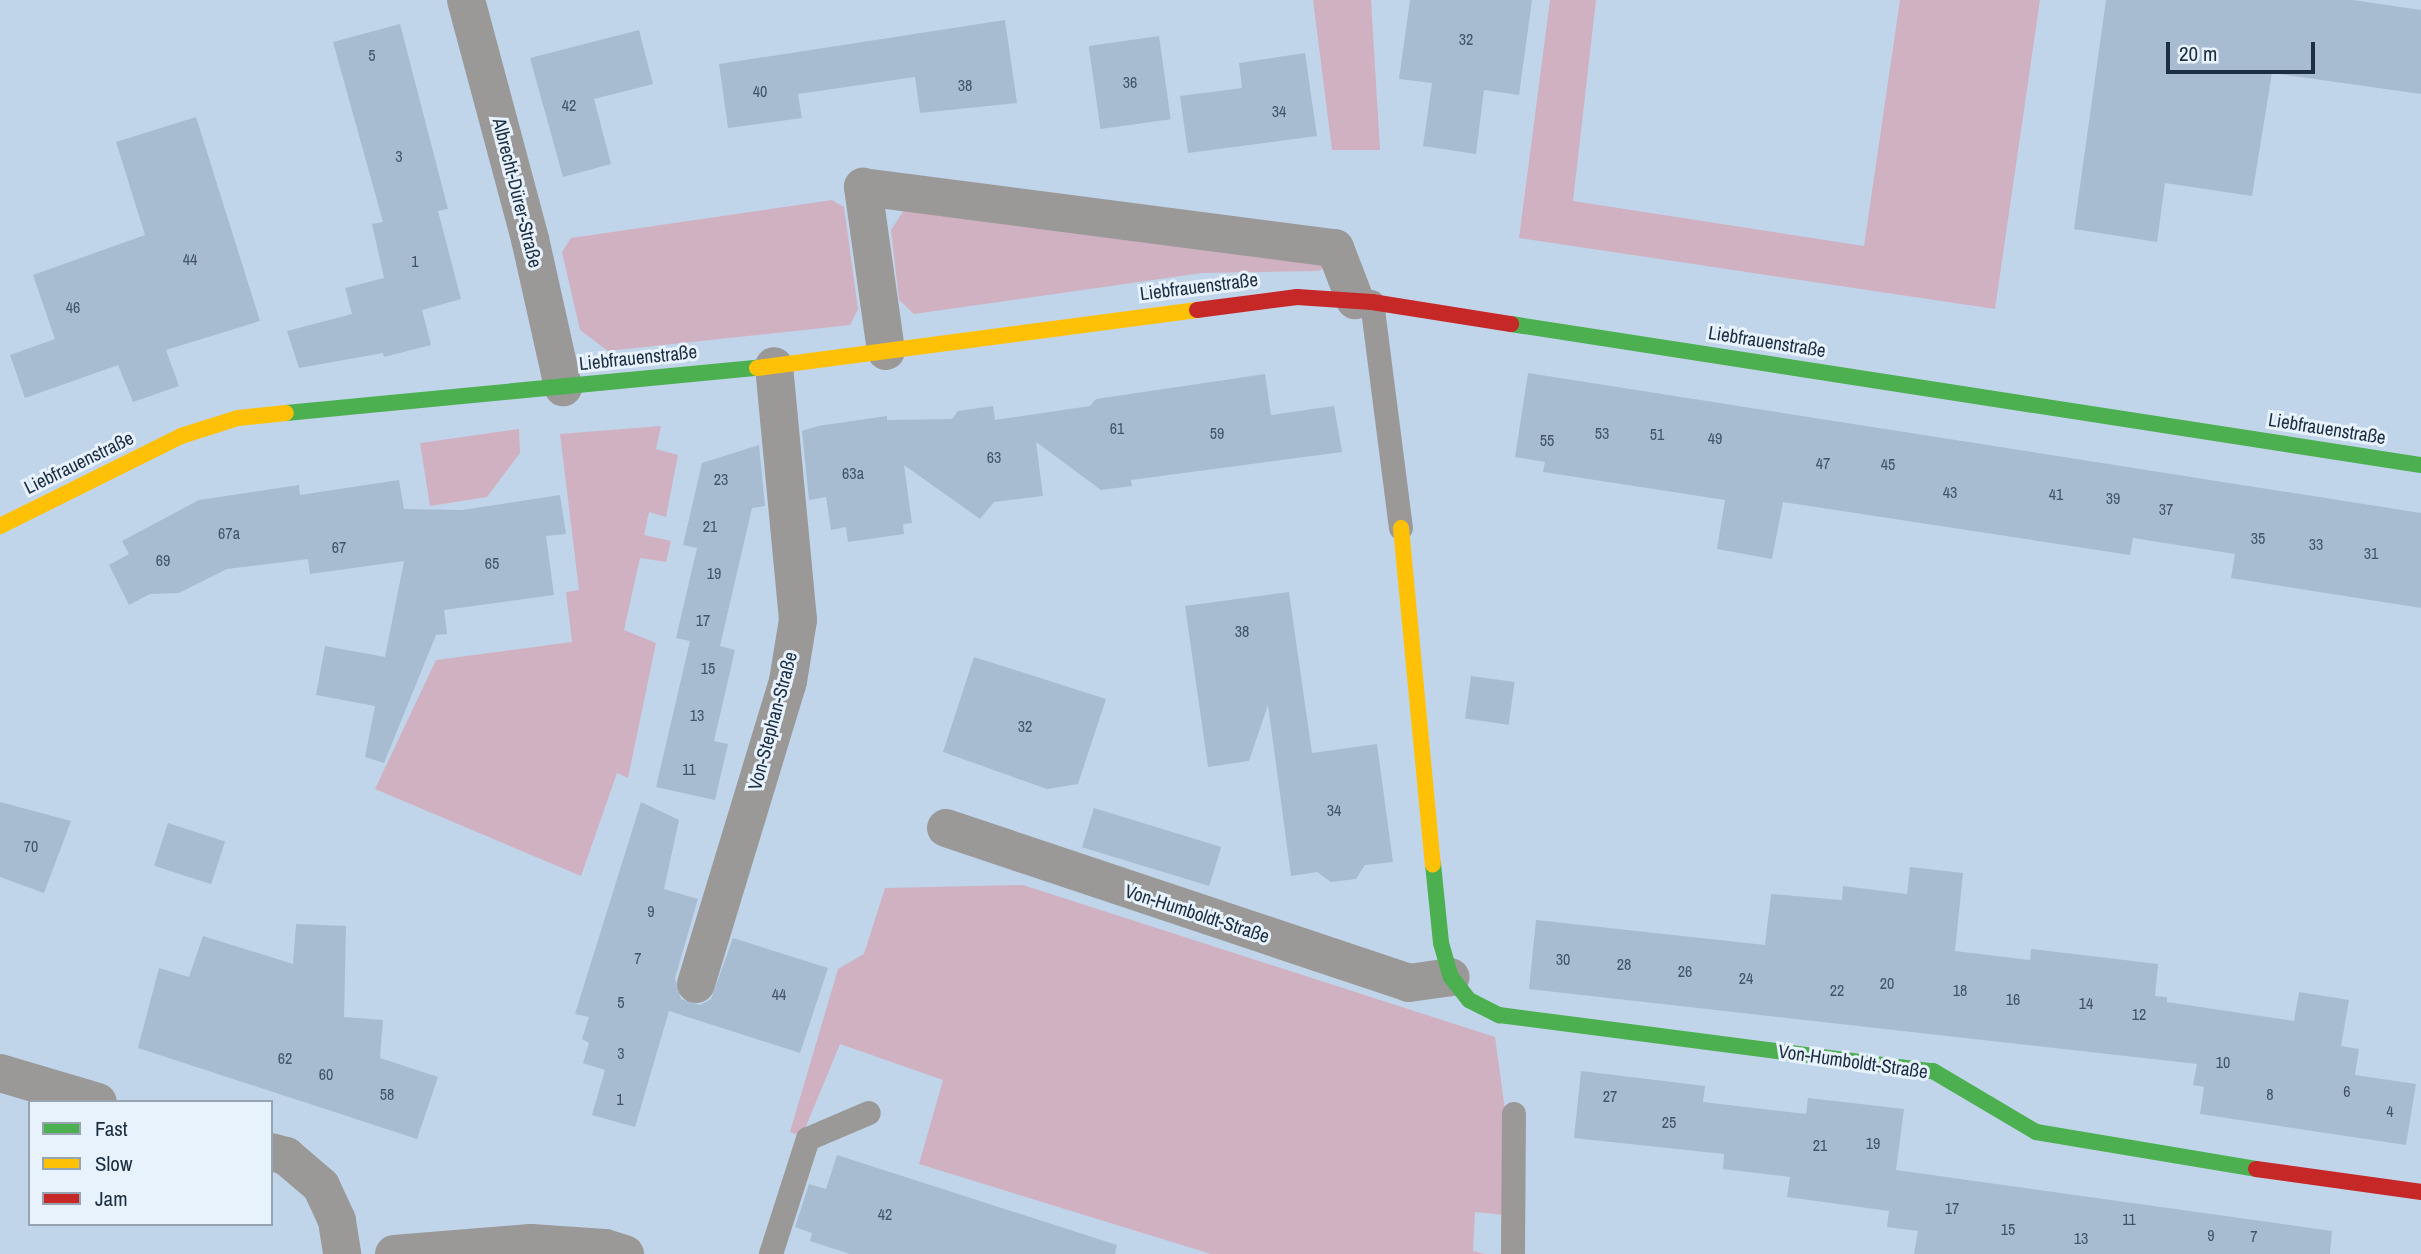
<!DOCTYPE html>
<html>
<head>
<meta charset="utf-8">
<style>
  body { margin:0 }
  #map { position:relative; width:2421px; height:1254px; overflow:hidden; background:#c0d5ea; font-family:"Archivo Narrow",sans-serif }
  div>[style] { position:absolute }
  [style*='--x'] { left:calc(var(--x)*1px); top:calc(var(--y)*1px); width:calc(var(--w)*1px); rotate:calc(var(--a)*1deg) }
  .green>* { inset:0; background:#d0b1c1 }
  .building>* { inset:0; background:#a7bcd1; transform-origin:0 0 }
  .lane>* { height:24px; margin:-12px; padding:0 12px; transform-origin:12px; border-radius:12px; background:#9a9998 }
  .street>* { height:38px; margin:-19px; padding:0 19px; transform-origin:19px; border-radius:19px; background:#9a9998 }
  .fast>* { height:16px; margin:-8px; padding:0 8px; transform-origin:8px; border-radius:8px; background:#4caf50 }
  .slow>* { height:16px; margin:-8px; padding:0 8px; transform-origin:8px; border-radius:8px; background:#ffc107 }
  .jam>* { height:16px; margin:-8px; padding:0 8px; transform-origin:8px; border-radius:8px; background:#c62828 }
  span { translate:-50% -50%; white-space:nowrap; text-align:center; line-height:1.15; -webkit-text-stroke:6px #e8f2fc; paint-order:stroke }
  .number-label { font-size:16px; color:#425468 }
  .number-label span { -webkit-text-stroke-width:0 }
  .street-label { font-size:19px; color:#1c2e41 }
  .legend { position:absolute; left:28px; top:1100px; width:245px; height:126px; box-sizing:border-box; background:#e8f2fc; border:2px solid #96a4b1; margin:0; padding:9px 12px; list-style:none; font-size:21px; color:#1c2e41 }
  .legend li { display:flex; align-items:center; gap:14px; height:35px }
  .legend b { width:35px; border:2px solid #96a4b1 }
  .scale { position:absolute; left:2166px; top:42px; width:149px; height:32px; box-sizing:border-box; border:4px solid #1c2e41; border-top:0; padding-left:9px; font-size:21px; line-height:24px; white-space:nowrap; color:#1c2e41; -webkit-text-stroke:5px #e8f2fc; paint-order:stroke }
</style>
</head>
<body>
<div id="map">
  <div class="green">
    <i style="clip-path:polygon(1313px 0,1371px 0,1380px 150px,1332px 150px)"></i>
    <i style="clip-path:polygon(1550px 0,1596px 0,1573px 201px,1864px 246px,1900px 0,2040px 0,1995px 309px,1519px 238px)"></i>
    <i style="clip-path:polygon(832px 200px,844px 207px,858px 309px,850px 325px,608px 351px,580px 330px,562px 252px,571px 238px)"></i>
    <i style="clip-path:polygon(904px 210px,1321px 257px,1326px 266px,1319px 271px,1202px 273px,914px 314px,899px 300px,891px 230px)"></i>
    <i style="clip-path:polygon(661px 426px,656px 449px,678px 455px,666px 517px,649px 512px,644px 535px,671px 541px,666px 562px,640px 558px,624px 630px,656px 643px,628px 778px,617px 773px,581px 876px,375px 789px,436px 660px,572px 642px,566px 592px,579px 590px,560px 434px)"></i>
    <i style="clip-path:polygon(519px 429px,520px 453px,487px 497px,430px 506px,420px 443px)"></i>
    <i style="clip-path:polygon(1023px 885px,1495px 1037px,1506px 1117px,1505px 1215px,1475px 1212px,1473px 1251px,1485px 1254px,1211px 1254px,919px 1164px,943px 1080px,840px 1044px,802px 1136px,790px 1132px,838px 969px,864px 954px,885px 888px)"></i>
  </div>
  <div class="building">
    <i style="clip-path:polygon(1410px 0,1532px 0,1519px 95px,1484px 90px,1476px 154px,1423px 146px,1432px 83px,1399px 79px)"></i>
    <i style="clip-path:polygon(2106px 0,2353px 0,2421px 10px,2421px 94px,2272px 73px,2252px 196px,2165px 183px,2157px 242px,2074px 229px)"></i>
    <i style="clip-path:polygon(1005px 20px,1017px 103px,920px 113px,915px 77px,798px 94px,802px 118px,728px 128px,719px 64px)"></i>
    <i style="clip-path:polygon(400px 24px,448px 209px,438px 211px,461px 299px,422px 310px,431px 345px,384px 357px,383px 353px,299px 368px,287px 331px,352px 314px,345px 288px,384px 278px,372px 224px,383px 222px,333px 42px)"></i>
    <i style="clip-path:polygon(639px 30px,653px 84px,594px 99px,611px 164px,563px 177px,530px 58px)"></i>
    <i style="left:1159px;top:36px;width:84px;height:71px;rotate:82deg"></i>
    <i style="clip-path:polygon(1305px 53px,1317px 136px,1188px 153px,1180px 96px,1242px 88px,1239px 63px)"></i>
    <i style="clip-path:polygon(196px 117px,260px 321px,166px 350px,179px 386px,133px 402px,118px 365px,25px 398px,10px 355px,55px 339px,33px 275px,145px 235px,116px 142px)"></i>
    <i style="clip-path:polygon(1528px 373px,2421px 513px,2421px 608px,2231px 578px,2235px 554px,2133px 538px,2130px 555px,1783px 502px,1772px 559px,1717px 549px,1725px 500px,1543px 472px,1545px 462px,1515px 457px)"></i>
    <i style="clip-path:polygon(1265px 374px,1271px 415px,1334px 406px,1342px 452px,1131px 480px,1132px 486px,1101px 490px,1036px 442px,1043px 496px,994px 502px,980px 519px,904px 465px,912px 523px,903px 524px,904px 534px,848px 542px,846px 527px,831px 530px,826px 497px,809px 500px,802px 431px,818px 426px,887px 416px,887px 420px,952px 419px,958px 411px,993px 406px,995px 420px,1090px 406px,1096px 399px)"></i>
    <i style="clip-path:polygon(759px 445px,765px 506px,752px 508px,720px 646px,735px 650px,714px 741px,728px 744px,715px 800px,656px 787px,690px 641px,676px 638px,697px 548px,683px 545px,702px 463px)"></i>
    <i style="clip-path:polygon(399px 480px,404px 509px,462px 510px,560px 495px,566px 534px,546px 536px,554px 595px,444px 610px,447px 634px,436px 635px,384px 763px,365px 757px,375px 706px,316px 695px,325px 646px,385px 657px,404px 561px,310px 574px,308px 559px,227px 569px,179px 593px,150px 594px,129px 605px,109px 565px,129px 554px,122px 541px,199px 500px,299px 485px,300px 495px)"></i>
    <i style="clip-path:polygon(1289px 592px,1312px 753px,1377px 744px,1393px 862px,1365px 865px,1356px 879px,1331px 882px,1317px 872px,1291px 876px,1268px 705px,1249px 761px,1208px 767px,1185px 606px)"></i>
    <i style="clip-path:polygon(974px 657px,1106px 699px,1078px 784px,1047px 789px,943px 752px)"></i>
    <i style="left:1471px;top:676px;width:44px;height:43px;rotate:8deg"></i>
    <i style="clip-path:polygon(0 802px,71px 821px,44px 893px,0 877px)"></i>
    <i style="clip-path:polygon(641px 802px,679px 820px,664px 889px,698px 899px,675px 978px,681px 999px,700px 1005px,711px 999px,733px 938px,828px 968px,800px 1053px,669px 1011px,635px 1127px,592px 1115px,605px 1070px,583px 1063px,589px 1043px,582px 1039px,589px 1017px,575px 1014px)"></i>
    <i style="left:1094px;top:808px;width:133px;height:41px;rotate:17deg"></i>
    <i style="left:168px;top:823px;width:60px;height:45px;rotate:18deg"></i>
    <i style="clip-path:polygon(1910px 867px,1963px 873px,1955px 951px,2030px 960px,2031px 949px,2158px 964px,2155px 996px,2167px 997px,2167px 1002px,2294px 1021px,2299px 992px,2349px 1000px,2341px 1046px,2359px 1049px,2355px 1075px,2416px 1084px,2406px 1145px,2200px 1114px,2204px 1087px,2193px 1085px,2197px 1064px,1529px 989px,1536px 920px,1765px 945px,1771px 894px,1842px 900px,1843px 886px,1907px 894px)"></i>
    <i style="clip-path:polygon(296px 924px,346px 926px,344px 1017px,383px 1020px,380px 1058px,438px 1077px,417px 1139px,138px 1048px,159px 968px,189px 977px,203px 936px,293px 964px)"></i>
    <i style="clip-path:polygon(1581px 1071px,1705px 1086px,1703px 1102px,1806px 1114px,1808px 1098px,1904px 1109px,1896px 1170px,2332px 1231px,2330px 1254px,1914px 1254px,1918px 1231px,1887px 1227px,1889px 1211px,1787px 1197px,1790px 1177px,1723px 1169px,1724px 1154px,1574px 1138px)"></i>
    <i style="clip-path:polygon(837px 1155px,1117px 1245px,1115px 1254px,850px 1254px,810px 1241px,812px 1233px,795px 1227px,809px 1184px,826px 1189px)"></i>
  </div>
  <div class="lane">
    <i style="--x:1372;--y:302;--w:228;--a:82.7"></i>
    <i style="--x:771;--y:1254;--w:121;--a:-72.2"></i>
    <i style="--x:808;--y:1139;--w:66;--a:-23.1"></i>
    <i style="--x:1513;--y:1254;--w:140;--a:-89.6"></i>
  </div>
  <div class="street">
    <i style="--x:466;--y:0;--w:247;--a:75"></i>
    <i style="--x:530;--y:239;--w:152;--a:77.4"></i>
    <i style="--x:886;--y:351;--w:166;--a:-98"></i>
    <i style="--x:863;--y:187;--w:476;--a:7.4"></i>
    <i style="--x:1335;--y:248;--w:56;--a:69"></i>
    <i style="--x:946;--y:828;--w:488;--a:18.5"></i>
    <i style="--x:1409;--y:983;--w:42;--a:-8.1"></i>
    <i style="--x:696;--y:984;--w:317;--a:-73.1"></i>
    <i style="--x:788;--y:681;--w:62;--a:-80.7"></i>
    <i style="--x:798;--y:620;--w:255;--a:-95.4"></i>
    <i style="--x:0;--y:1073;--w:102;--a:16.5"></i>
    <i style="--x:271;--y:1152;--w:16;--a:15"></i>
    <i style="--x:286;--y:1156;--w:46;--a:40.6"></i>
    <i style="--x:321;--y:1186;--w:38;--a:65"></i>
    <i style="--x:337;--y:1221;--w:33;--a:81"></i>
    <i style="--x:394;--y:1254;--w:137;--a:-4.6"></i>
    <i style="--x:531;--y:1243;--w:74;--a:3.9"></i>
    <i style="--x:605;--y:1248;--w:21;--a:17"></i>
  </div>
  <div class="fast">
    <i style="--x:1511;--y:324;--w:921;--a:8.81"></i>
    <i style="--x:286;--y:413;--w:473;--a:-5.5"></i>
    <i style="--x:1433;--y:864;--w:79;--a:84.2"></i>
    <i style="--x:1441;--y:943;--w:35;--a:74"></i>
    <i style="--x:1451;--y:977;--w:29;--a:52"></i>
    <i style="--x:1469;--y:1000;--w:34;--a:27"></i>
    <i style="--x:1499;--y:1015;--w:438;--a:7.4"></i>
    <i style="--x:1933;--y:1071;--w:120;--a:30.6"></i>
    <i style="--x:2036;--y:1132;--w:223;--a:9.5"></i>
  </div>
  <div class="slow">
    <i style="--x:757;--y:368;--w:444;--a:-7.5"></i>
    <i style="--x:0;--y:526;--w:202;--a:-26.4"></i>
    <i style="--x:181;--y:436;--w:60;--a:-17.5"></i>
    <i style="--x:238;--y:418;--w:48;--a:-5.9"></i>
    <i style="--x:1401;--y:528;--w:338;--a:84.6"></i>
  </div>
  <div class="jam">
    <i style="--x:1197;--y:310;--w:101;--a:-7.4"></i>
    <i style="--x:1297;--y:297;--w:75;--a:3.8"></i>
    <i style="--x:1372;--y:302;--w:141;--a:9"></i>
    <i style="--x:2256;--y:1169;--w:167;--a:7.9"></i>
  </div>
  <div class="number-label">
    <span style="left:1466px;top:39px">32</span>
    <span style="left:372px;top:55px">5</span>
    <span style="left:1130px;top:82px">36</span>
    <span style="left:965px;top:85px">38</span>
    <span style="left:760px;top:91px">40</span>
    <span style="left:569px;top:105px">42</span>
    <span style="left:1279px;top:111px">34</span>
    <span style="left:399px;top:156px">3</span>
    <span style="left:190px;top:259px">44</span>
    <span style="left:415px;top:261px">1</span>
    <span style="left:73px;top:307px">46</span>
    <span style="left:1117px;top:428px">61</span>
    <span style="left:1217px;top:433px">59</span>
    <span style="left:1602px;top:433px">53</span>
    <span style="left:1657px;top:434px">51</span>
    <span style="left:1715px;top:438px">49</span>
    <span style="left:1547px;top:440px">55</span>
    <span style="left:994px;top:457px">63</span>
    <span style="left:1823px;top:463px">47</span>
    <span style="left:1888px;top:464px">45</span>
    <span style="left:853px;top:473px">63a</span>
    <span style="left:721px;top:479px">23</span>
    <span style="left:1950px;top:492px">43</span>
    <span style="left:2056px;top:494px">41</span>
    <span style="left:2113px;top:498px">39</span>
    <span style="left:2166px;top:509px">37</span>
    <span style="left:710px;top:526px">21</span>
    <span style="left:229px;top:533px">67a</span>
    <span style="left:2258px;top:538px">35</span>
    <span style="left:2316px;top:544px">33</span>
    <span style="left:339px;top:547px">67</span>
    <span style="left:2371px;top:553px">31</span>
    <span style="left:163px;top:560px">69</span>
    <span style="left:492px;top:563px">65</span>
    <span style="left:714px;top:573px">19</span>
    <span style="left:703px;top:620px">17</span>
    <span style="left:1242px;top:631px">38</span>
    <span style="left:708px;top:668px">15</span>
    <span style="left:697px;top:715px">13</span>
    <span style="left:1025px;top:726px">32</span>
    <span style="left:689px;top:769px">11</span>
    <span style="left:1334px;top:810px">34</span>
    <span style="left:31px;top:846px">70</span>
    <span style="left:651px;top:911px">9</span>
    <span style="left:638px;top:958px">7</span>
    <span style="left:1563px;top:959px">30</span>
    <span style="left:1624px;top:964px">28</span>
    <span style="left:1685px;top:971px">26</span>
    <span style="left:1746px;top:978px">24</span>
    <span style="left:1887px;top:983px">20</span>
    <span style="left:1837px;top:990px">22</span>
    <span style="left:1960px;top:990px">18</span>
    <span style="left:779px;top:994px">44</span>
    <span style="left:2013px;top:999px">16</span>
    <span style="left:621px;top:1002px">5</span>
    <span style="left:2086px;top:1003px">14</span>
    <span style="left:2139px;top:1014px">12</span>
    <span style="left:621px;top:1053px">3</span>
    <span style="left:285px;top:1058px">62</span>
    <span style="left:2223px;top:1062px">10</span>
    <span style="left:326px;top:1074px">60</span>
    <span style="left:2347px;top:1091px">6</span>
    <span style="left:387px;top:1094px">58</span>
    <span style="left:2270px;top:1094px">8</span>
    <span style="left:1610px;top:1096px">27</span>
    <span style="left:620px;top:1099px">1</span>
    <span style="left:2390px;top:1111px">4</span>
    <span style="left:1669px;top:1122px">25</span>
    <span style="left:1873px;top:1143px">19</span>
    <span style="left:1820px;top:1145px">21</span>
    <span style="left:1952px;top:1208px">17</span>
    <span style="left:885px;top:1214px">42</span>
    <span style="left:2129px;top:1219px">11</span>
    <span style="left:2008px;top:1229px">15</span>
    <span style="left:2211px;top:1235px">9</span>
    <span style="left:2254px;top:1236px">7</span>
    <span style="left:2081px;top:1238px">13</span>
  </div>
  <div class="street-label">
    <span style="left:517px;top:193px;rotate:76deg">Albrecht-Dürer-Straße</span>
    <span style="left:1199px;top:287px;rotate:-7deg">Liebfrauenstraße</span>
    <span style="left:1767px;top:342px;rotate:9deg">Liebfrauenstraße</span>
    <span style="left:638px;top:358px;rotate:-6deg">Liebfrauenstraße</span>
    <span style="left:2327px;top:429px;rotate:9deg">Liebfrauenstraße</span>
    <span style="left:79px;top:463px;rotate:-26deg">Liebfrauenstraße</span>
    <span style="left:773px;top:721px;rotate:-75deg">Von-Stephan-Straße</span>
    <span style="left:1197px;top:914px;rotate:18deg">Von-Humboldt-Straße</span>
    <span style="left:1853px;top:1062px;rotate:8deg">Von-Humboldt-Straße</span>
  </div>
  <ul class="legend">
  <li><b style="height:9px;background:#4caf50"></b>Fast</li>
  <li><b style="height:9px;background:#ffc107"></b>Slow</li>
  <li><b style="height:9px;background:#c62828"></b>Jam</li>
  </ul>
  <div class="scale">20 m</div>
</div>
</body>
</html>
